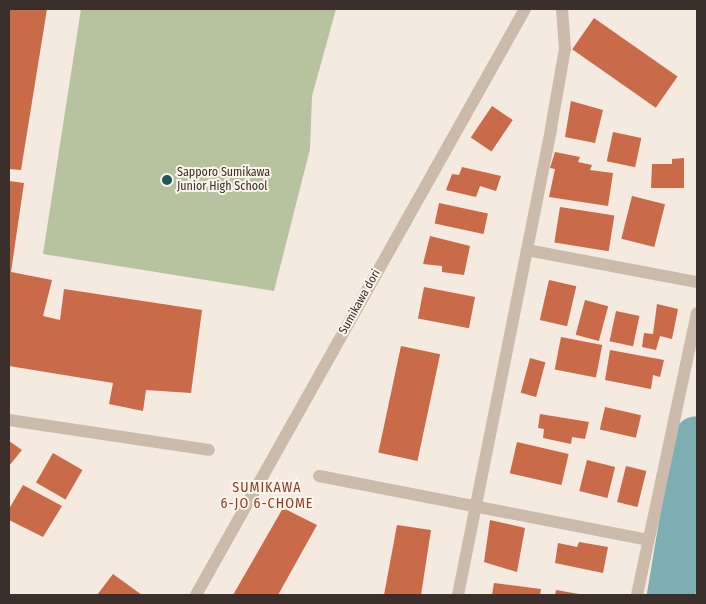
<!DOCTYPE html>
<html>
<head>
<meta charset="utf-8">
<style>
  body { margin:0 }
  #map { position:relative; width:706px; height:604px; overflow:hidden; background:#f4eadf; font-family:"Fira Sans Condensed",sans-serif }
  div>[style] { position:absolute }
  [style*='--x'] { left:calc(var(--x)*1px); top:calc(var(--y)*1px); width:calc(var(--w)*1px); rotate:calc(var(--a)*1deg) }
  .green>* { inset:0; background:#b6c39e }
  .river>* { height:48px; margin:-24px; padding:0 24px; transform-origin:24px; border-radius:24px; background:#7daeb2 }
  .building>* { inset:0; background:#c96b48; transform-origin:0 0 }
  .minor>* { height:12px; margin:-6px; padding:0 6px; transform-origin:6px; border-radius:6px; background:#cba }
  .tertiary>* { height:12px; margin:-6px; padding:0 6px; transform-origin:6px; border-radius:6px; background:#cba }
  .dots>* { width:14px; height:14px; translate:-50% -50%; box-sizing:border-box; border:2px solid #fbf4ec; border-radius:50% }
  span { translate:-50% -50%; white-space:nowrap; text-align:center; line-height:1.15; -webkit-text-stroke:4px #fbf4ec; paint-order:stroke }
  .poi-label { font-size:12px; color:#3a2f2a }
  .left { translate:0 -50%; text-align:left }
  .street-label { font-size:12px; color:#3a2f2a }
  .neighbourhood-label { font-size:14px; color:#8b3d21; letter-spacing:1px }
  .frame { position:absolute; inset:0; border:10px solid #3a2f2a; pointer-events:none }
</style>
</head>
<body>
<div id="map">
  <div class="green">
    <i style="clip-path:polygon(81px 9px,336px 9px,312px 96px,310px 149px,274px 291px,43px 254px)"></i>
  </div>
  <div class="river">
    <i style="--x:671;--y:595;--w:157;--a:-80.5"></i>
  </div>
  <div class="building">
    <i style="clip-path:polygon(9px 9px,47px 9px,21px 170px,9px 169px)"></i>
    <i style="left:594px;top:18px;width:102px;height:38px;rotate:35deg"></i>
    <i style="clip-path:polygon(571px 101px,603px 110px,595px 143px,565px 137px)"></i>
    <i style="left:492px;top:106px;width:25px;height:38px;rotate:34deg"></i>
    <i style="left:613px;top:132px;width:29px;height:30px;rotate:12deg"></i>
    <i style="clip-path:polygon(555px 152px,580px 157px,578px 162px,592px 165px,590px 170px,613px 173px,608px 206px,549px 197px,555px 169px,550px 168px)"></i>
    <i style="clip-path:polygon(684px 158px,684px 188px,651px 188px,652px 164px,672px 164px,672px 159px)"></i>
    <i style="clip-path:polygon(462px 167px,501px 176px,496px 191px,480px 186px,476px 197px,446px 190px,452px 174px,459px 175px)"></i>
    <i style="clip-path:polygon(9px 181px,24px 183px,11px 272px,52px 280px,43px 316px,60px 320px,64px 289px,202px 310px,191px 393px,146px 390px,143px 411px,109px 404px,113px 383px,9px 366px)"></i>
    <i style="left:632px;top:196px;width:34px;height:44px;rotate:14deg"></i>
    <i style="left:439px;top:203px;width:50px;height:21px;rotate:12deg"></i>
    <i style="left:560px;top:207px;width:55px;height:36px;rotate:9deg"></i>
    <i style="clip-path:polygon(430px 236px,470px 246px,464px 275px,442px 272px,442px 266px,423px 264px)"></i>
    <i style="left:549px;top:280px;width:28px;height:41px;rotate:13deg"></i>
    <i style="left:424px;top:287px;width:52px;height:32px;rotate:11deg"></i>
    <i style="left:585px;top:300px;width:24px;height:36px;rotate:15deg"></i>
    <i style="clip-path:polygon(657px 304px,678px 309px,672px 339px,660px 336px,656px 350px,642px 347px,644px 333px,653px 334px)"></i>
    <i style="left:616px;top:311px;width:24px;height:31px;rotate:12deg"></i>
    <i style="left:561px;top:337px;width:42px;height:33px;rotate:11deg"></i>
    <i style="left:401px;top:346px;width:40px;height:109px;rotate:12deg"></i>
    <i style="clip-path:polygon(610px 350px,664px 360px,660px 377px,653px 375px,651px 389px,605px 380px)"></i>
    <i style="left:530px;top:358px;width:16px;height:36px;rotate:15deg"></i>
    <i style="left:605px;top:407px;width:37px;height:23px;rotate:13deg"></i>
    <i style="clip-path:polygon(540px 414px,589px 422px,585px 439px,572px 437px,571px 444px,543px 438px,544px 429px,538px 428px)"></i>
    <i style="clip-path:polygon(9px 441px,22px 450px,9px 466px)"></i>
    <i style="left:517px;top:442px;width:53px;height:32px;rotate:13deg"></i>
    <i style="left:53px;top:453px;width:34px;height:34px;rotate:30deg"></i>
    <i style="left:587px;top:460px;width:29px;height:32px;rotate:14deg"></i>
    <i style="left:626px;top:466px;width:21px;height:37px;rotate:14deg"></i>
    <i style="clip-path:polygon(23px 485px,62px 506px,43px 537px,9px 520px,9px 509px)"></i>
    <i style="clip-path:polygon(283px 508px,317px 525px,278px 595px,233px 595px)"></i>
    <i style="clip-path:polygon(490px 520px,525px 528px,517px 572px,484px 562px)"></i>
    <i style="clip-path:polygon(397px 525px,431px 530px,421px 595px,384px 595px)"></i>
    <i style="clip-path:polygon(579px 542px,608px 547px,603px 573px,555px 563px,558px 543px,577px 547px)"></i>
    <i style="clip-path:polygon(113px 574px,142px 595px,97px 595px)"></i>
    <i style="clip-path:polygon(494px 583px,541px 589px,540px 595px,492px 595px)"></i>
    <i style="clip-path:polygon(556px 590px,579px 594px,579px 595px,555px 595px)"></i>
  </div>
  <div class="minor">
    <i style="--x:527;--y:250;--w:173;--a:10.7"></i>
    <i style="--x:9;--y:420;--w:202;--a:8.5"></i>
    <i style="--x:319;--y:476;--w:335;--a:11"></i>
    <i style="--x:637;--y:595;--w:288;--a:-78"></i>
  </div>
  <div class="tertiary">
    <i style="--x:196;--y:595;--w:672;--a:-60.69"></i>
    <i style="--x:458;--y:595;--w:476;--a:-78.7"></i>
    <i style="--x:551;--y:128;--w:80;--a:-80"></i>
    <i style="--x:565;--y:49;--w:40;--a:-94.3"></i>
  </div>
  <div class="dots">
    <i style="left:167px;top:180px;background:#1e575d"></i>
  </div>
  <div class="poi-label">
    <span class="left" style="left:177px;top:180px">Sapporo Sumikawa<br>Junior High School</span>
  </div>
  <div class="street-label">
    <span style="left:360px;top:302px;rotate:-61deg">Sumikawa dori</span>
  </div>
  <div class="neighbourhood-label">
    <span style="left:267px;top:496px">SUMIKAWA<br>6-JO 6-CHOME</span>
  </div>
  <div class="frame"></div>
</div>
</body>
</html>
